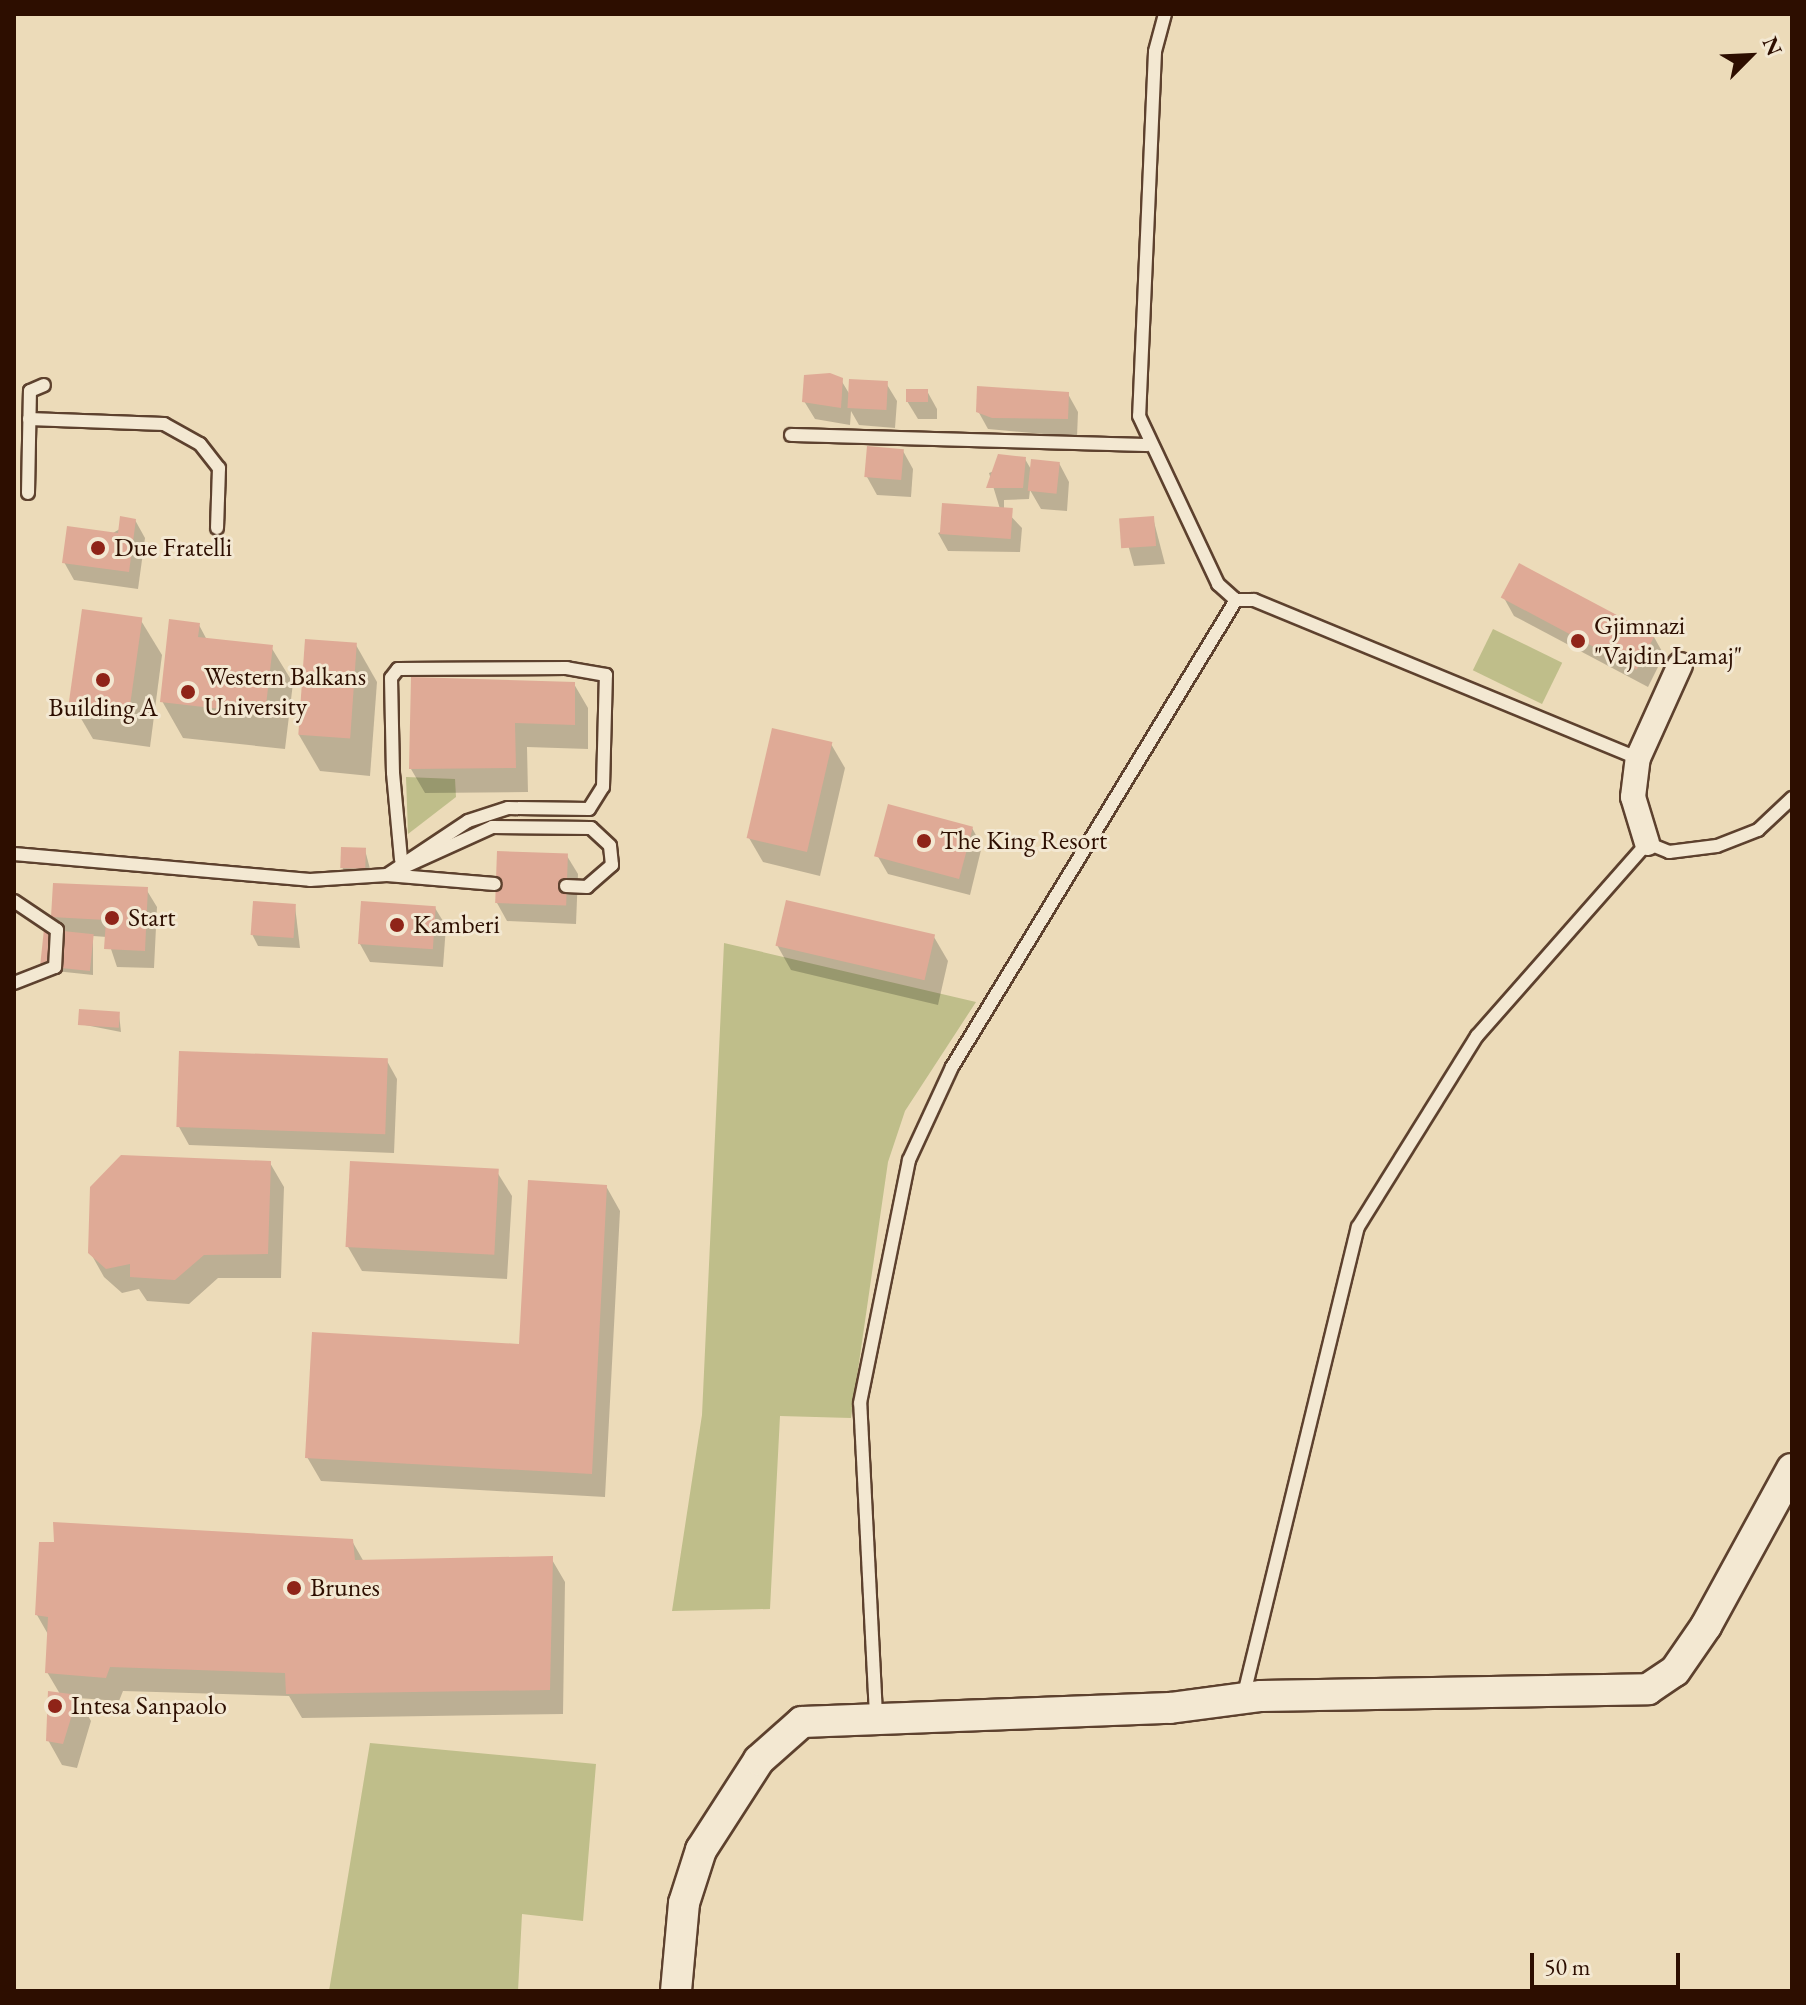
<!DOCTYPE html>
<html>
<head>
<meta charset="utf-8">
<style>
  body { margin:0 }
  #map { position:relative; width:1806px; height:2005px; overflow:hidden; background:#ecdbb9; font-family:"EB Garamond",serif }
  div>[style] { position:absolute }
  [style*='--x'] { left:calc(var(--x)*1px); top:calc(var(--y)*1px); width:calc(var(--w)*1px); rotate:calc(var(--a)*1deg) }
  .green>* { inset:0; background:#bfbe8a; transform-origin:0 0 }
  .shadow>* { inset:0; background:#0003 }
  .building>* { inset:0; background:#dfaa96; transform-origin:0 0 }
  .roads { filter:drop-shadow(2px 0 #5d412e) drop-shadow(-2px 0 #5d412e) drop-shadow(0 2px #5d412e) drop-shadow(0 -2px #5d412e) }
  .service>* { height:12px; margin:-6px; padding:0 6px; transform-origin:6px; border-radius:6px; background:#f3e8d2 }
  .minor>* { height:24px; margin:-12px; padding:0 12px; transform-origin:12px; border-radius:12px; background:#f3e8d2 }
  .tertiary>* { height:30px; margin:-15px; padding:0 15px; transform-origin:15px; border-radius:15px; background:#f3e8d2 }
  .dots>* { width:22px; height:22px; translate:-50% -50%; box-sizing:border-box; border:4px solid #f3e8d2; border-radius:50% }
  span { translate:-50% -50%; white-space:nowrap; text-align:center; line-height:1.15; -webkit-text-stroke:6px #f3e8d2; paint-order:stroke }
  .poi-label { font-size:26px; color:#2d0e00 }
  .left { translate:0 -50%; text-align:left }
  .frame { position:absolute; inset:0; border:16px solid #2d0e00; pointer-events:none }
  .north { position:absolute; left:1710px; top:16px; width:80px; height:80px; -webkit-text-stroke:6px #f3e8d2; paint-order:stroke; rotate:66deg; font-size:22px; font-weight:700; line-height:32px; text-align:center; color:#2d0e00 }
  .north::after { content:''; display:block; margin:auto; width:28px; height:36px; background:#2d0e00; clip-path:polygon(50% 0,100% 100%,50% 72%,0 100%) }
  .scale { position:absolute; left:1530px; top:1953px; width:150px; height:36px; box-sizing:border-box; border:4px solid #2d0e00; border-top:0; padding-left:10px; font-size:24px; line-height:28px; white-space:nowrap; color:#2d0e00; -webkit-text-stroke:6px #f3e8d2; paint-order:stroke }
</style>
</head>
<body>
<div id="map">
  <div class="green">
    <i style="left:1493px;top:629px;width:77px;height:46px;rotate:26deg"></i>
    <i style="clip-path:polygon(406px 777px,455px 779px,456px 797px,408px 834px)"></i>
    <i style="clip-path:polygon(724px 943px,976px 1002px,905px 1111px,888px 1162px,851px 1418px,780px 1416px,770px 1609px,672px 1611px,702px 1415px)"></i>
    <i style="clip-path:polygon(370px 1743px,596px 1764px,583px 1921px,522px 1914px,518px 1991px,329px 1991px)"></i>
  </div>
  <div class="shadow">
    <i style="clip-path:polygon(841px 380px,850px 395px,886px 383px,897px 401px,895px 428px,859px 425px,851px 411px,850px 425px,815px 419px,804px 401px)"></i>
    <i style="clip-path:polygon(927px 391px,937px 409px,937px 419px,918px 419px,907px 401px)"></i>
    <i style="clip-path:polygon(1068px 394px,1078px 412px,1077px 437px,988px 429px,978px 411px)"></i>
    <i style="clip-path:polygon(903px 451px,913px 469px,911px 497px,877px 495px,867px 477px)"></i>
    <i style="clip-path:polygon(1025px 459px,1032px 471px,1059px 463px,1069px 482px,1067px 511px,1041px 509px,1030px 490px,1029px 499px,1004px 500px,1004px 509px,1022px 528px,1020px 552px,948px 551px,938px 533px,1000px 509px,989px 473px)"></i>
    <i style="clip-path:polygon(1153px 518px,1165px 564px,1134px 566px,1121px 520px)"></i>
    <i style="clip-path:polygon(135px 520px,145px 538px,138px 589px,74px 580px,64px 562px)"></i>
    <i style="clip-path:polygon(1504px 598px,1654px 637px,1664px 655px,1648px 687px,1514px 616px)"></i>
    <i style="clip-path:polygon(140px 619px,162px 655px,150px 747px,93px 739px,72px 703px)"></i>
    <i style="clip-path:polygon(199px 625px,207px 640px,271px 647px,293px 683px,285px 749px,183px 738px,162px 701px)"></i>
    <i style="clip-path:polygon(356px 645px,377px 682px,370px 776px,320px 771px,299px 735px)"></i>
    <i style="clip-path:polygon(574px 684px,588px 708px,588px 749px,527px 747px,528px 792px,425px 793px,411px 769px)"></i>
    <i style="clip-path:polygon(831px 744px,845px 768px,820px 876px,763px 862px,749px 838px)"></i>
    <i style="clip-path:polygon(972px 828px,982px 846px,970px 895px,888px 874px,877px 855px)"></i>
    <i style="clip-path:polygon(365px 850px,373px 880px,348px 879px,342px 867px)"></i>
    <i style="clip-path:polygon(567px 856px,578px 874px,576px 924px,507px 921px,497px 903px)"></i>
    <i style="clip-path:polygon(146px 889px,157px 907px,154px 968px,117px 967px,107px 937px,93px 936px,93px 975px,46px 970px,63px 933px,53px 916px)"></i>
    <i style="clip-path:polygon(295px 906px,300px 948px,258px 946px,252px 934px)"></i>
    <i style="clip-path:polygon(435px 908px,446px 926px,443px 967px,370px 962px,360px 944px)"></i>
    <i style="clip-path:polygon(934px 937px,948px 961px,938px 1005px,791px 970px,777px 945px)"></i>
    <i style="clip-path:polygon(119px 1014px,121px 1032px,80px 1024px)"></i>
    <i style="clip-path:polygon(387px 1061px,397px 1079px,394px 1153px,189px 1145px,179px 1127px)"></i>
    <i style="clip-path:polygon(270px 1163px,284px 1187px,281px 1278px,218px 1278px,189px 1304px,147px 1301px,139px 1289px,122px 1293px,104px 1277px,90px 1252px)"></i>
    <i style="clip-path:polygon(497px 1172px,512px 1196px,507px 1279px,362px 1271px,348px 1247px)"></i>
    <i style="clip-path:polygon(606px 1186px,620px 1211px,605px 1497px,321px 1481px,307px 1457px,521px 1346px)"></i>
    <i style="clip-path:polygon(352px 1541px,364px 1562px,551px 1558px,565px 1582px,563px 1714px,302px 1718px,289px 1696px,123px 1691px,119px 1701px,78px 1698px,91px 1721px,77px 1768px,62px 1765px,48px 1740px,60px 1694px,47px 1672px,49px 1636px,37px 1615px)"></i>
  </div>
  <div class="building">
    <i style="clip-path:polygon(830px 373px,843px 378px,841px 408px,802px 402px,804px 375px)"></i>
    <i style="left:849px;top:379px;width:39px;height:29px;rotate:3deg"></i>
    <i style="clip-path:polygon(977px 386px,1069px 392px,1068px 419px,992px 418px,976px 412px)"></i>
    <i style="left:906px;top:389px;width:22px;height:13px"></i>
    <i style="left:867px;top:446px;width:37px;height:31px;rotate:5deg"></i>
    <i style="clip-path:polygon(998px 454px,1026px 457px,1023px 488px,986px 488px)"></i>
    <i style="left:1031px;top:459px;width:29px;height:32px;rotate:6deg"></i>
    <i style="left:942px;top:503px;width:71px;height:31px;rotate:4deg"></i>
    <i style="clip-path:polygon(120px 516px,136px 519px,129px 572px,62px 563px,67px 526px,118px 533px)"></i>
    <i style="left:1154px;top:516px;width:30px;height:35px;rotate:86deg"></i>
    <i style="left:1519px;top:563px;width:154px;height:39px;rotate:28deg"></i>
    <i style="left:82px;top:609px;width:61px;height:95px;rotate:8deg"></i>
    <i style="clip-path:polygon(169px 619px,200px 623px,198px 637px,273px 645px,265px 714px,160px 702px)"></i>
    <i style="left:305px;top:639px;width:52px;height:96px;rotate:4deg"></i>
    <i style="clip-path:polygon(411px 677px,575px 682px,575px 725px,515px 723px,516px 768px,409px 769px)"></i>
    <i style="left:772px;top:728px;width:62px;height:113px;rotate:13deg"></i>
    <i style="left:888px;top:804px;width:88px;height:54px;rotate:15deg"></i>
    <i style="left:341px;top:847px;width:25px;height:21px;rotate:2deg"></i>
    <i style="left:497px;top:851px;width:71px;height:52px;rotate:2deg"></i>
    <i style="clip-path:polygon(53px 883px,148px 887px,145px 951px,104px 949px,106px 920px,51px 917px)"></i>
    <i style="left:786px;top:900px;width:153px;height:47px;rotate:13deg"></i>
    <i style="left:253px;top:901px;width:43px;height:34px;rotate:4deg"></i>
    <i style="left:361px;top:901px;width:75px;height:43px;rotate:4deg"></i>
    <i style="left:44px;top:929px;width:50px;height:37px;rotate:6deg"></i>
    <i style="left:79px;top:1009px;width:41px;height:16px;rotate:4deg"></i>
    <i style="left:179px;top:1051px;width:209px;height:76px;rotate:2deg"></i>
    <i style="clip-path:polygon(121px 1155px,271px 1161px,268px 1254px,204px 1255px,175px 1280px,130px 1277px,130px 1264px,106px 1269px,88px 1253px,90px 1187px)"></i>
    <i style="left:350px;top:1161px;width:149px;height:86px;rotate:3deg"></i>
    <i style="clip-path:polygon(528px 1180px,607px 1185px,592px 1474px,305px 1458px,312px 1332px,519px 1344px)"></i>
    <i style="clip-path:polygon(53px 1522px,353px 1539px,355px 1560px,553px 1556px,550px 1690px,286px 1694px,285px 1673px,110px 1667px,106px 1678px,45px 1673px,48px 1617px,35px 1615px,39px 1542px,54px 1542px)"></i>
    <i style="clip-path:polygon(48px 1691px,78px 1695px,63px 1744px,46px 1741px)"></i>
  </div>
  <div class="roads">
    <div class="service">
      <i style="--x:1165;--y:14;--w:39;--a:105"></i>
      <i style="--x:1155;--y:52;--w:364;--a:92.5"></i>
      <i style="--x:1139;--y:416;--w:186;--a:64.8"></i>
      <i style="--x:1218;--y:584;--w:24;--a:42"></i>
      <i style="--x:1236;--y:600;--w:18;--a:0"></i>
      <i style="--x:1254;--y:600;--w:415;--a:22.4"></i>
      <i style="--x:29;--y:419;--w:135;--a:2.1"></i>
      <i style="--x:164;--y:424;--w:41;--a:29.1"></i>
      <i style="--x:200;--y:444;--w:31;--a:52"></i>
      <i style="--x:219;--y:468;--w:60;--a:91.9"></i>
      <i style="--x:791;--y:435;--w:357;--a:1.6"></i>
      <i style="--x:28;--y:493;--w:102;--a:-88.9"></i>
      <i style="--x:30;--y:391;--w:15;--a:-23"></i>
      <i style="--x:14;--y:854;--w:297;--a:5"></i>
      <i style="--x:310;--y:880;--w:77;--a:-3.7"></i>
      <i style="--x:387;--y:875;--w:108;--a:4.8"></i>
      <i style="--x:393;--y:872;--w:109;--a:-24.4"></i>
      <i style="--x:492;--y:827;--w:99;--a:0.6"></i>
      <i style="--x:591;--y:828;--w:26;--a:43"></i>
      <i style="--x:610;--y:846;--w:19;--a:84"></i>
      <i style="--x:612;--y:865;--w:33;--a:139"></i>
      <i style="--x:587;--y:887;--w:21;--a:-177"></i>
      <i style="--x:387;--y:875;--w:97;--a:-33.7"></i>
      <i style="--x:468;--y:821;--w:42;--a:-18"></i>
      <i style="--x:508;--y:808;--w:81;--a:0.7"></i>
      <i style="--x:589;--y:809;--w:26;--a:-58"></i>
      <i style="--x:603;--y:787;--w:112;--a:-88.5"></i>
      <i style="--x:606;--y:675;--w:40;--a:-170"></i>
      <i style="--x:567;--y:668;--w:169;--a:179.7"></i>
      <i style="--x:398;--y:669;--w:11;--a:128"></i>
      <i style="--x:391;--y:678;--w:95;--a:88.8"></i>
      <i style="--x:393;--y:773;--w:87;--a:84.7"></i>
      <i style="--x:14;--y:901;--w:52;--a:34"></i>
      <i style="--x:57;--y:930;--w:37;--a:93"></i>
      <i style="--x:55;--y:967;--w:44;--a:158.7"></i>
      <i style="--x:1243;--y:1698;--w:485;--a:-76.3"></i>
      <i style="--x:1358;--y:1227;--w:225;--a:-58.1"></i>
      <i style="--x:1477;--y:1036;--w:257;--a:-48.6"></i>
      <i style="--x:1647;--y:843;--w:24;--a:22"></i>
      <i style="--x:1669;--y:852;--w:48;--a:-7.1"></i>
      <i style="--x:1717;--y:846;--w:44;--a:-21.3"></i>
      <i style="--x:1758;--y:830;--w:47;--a:-43.3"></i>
      <i style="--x:876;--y:1715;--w:312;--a:-92.9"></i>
      <i style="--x:860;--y:1403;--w:248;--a:-78.6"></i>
      <i style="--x:909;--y:1160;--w:102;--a:-65.2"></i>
      <i style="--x:952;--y:1067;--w:547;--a:-58.69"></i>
    </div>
    <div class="minor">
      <i style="--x:1647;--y:843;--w:48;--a:-106.9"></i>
      <i style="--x:1633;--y:797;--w:39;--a:-83"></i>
      <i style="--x:1638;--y:758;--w:102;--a:-65.7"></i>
    </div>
    <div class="tertiary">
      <i style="--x:676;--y:1991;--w:88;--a:-84.8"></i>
      <i style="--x:684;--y:1903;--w:56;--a:-72.2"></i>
      <i style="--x:701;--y:1850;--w:107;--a:-57.2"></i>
      <i style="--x:759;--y:1760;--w:57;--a:-41.5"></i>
      <i style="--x:802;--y:1722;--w:368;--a:-2.2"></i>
      <i style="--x:1170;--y:1708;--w:92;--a:-7.5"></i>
      <i style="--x:1261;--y:1696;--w:387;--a:-1"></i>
      <i style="--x:1648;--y:1689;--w:32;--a:-34"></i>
      <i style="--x:1675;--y:1671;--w:55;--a:-55.4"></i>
      <i style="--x:1706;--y:1626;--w:179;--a:-61.3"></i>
    </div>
  </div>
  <div class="dots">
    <i style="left:98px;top:548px;background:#8f2418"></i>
    <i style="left:1578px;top:641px;background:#8f2418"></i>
    <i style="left:103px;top:680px;background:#8f2418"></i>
    <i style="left:188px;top:692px;background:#8f2418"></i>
    <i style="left:924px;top:841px;background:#8f2418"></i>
    <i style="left:112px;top:918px;background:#8f2418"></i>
    <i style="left:397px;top:925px;background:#8f2418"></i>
    <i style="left:294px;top:1588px;background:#8f2418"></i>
    <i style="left:55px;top:1706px;background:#8f2418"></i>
  </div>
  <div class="poi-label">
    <span class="left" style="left:114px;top:548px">Due Fratelli</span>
    <span class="left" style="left:1594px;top:641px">Gjimnazi<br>"Vajdin Lamaj"</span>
    <span class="left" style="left:204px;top:692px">Western Balkans<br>University</span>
    <span style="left:103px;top:708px">Building A</span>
    <span class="left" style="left:940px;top:841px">The King Resort</span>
    <span class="left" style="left:128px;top:918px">Start</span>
    <span class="left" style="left:413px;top:925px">Kamberi</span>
    <span class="left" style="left:310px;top:1588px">Brunes</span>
    <span class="left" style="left:71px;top:1706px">Intesa Sanpaolo</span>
  </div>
  <div class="frame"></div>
  <div class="north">N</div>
  <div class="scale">50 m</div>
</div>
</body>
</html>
